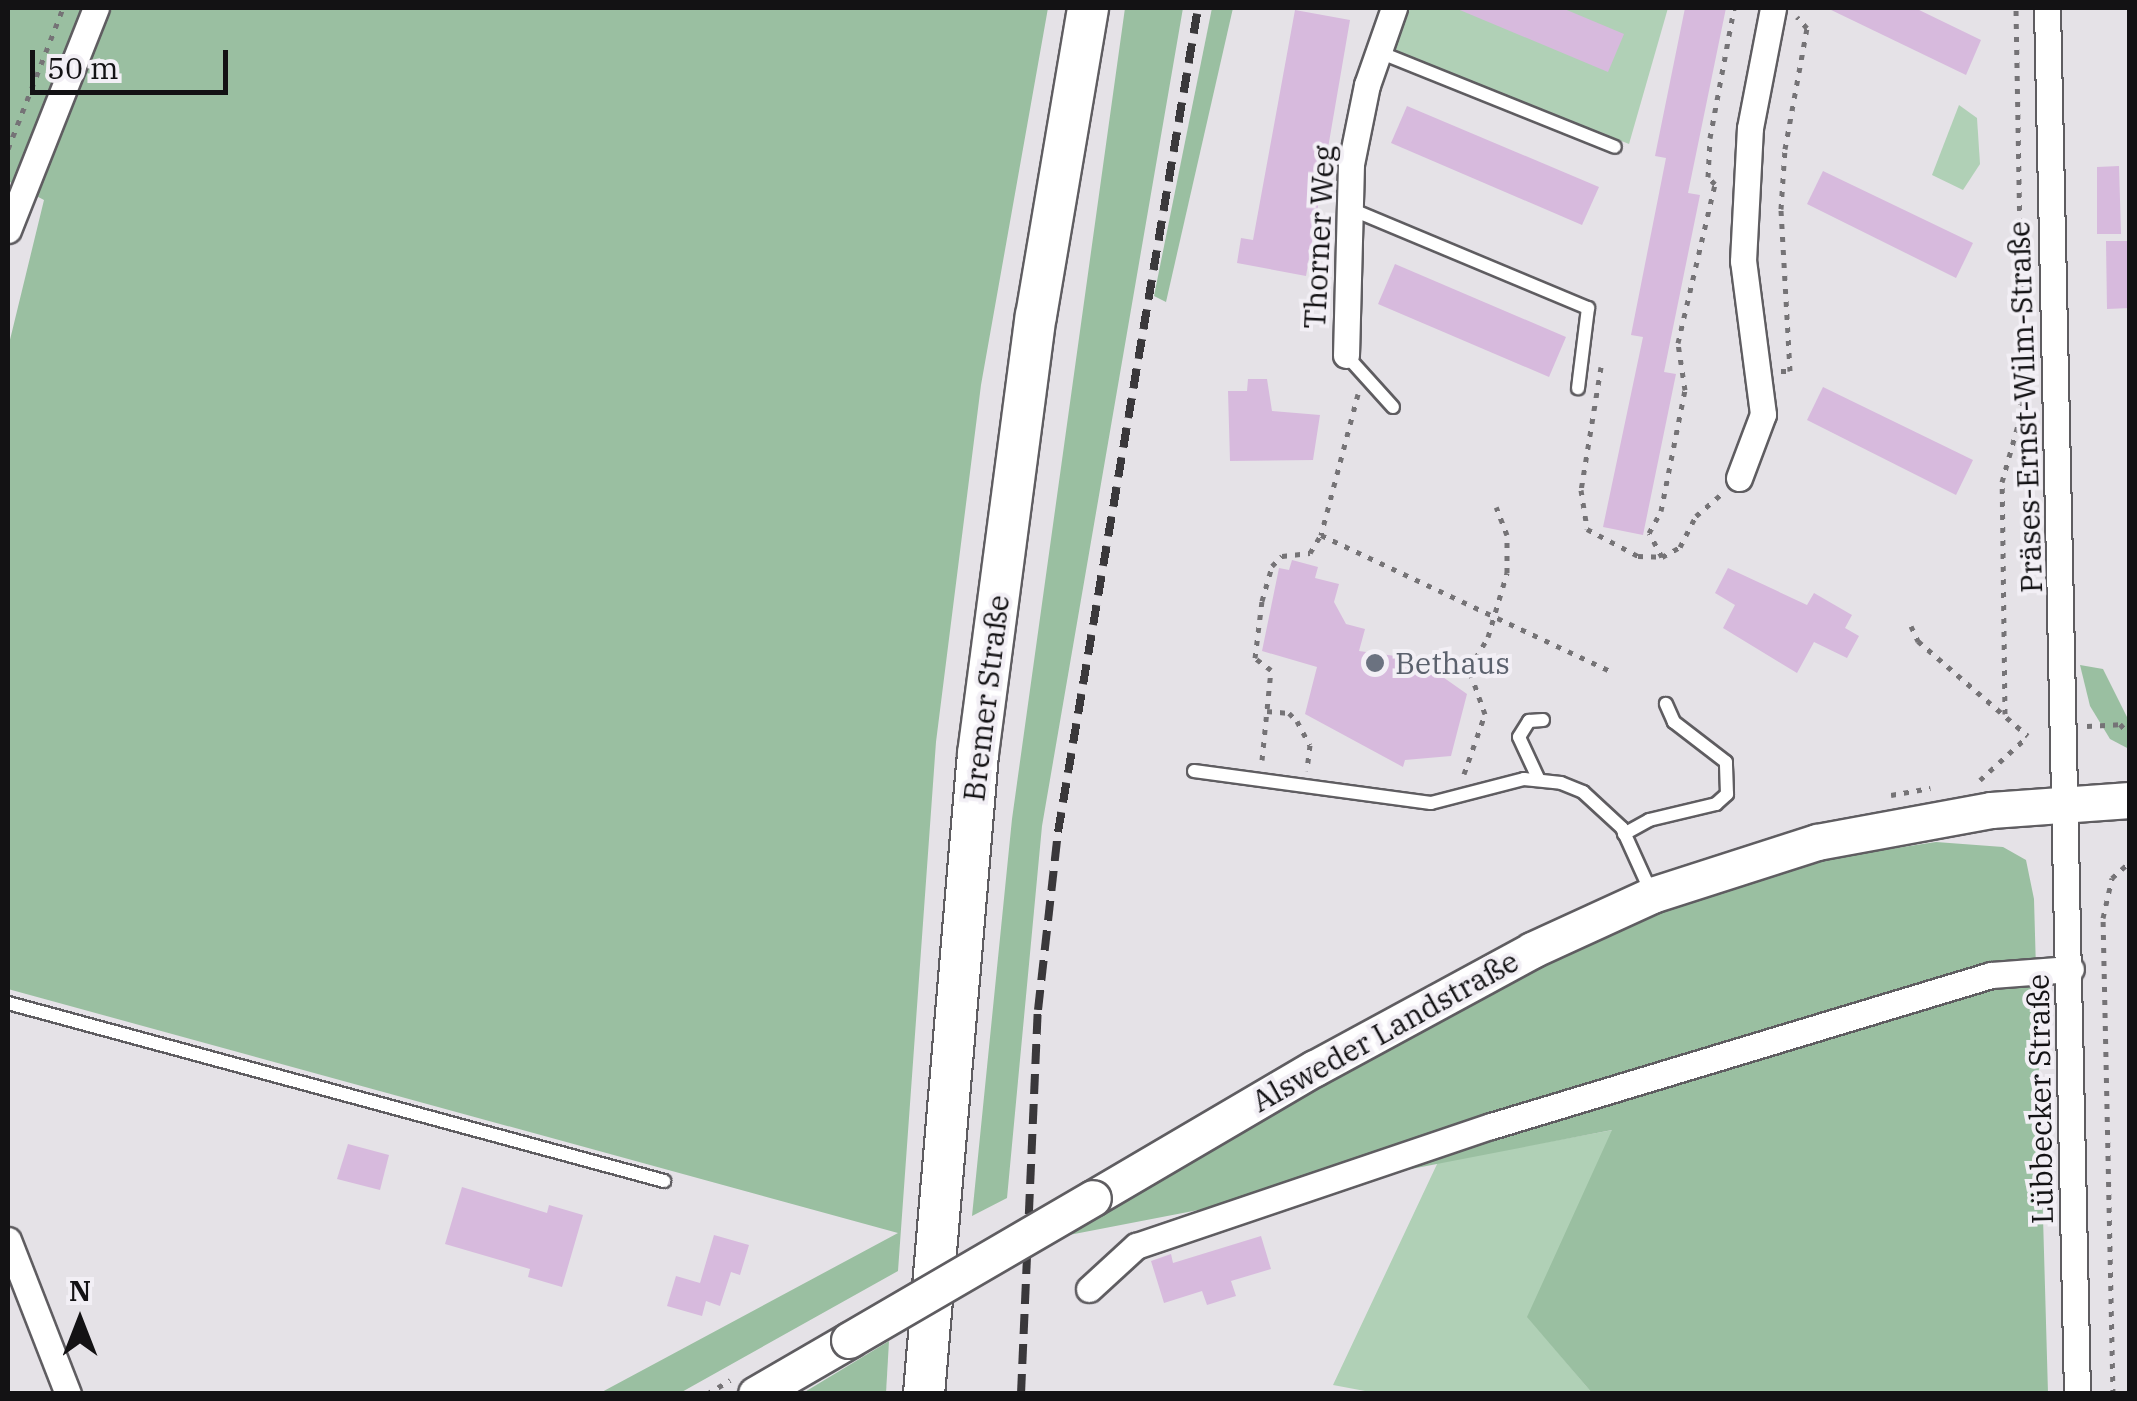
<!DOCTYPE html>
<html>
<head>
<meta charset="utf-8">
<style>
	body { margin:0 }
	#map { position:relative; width:2137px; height:1401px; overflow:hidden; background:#e5e2e7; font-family:"IBM Plex Serif",serif }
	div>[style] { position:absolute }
	.green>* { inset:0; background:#b0d0b6 }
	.forest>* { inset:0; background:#9abfa1 }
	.building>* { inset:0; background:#d7badd }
	.path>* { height:5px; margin-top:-2.5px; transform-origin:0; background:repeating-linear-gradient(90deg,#757376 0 5px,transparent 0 13px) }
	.roads { filter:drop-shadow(2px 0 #5f5d61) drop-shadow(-2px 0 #5f5d61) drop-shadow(0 2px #5f5d61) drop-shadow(0 -2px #5f5d61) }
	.lane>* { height:12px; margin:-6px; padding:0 6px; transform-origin:6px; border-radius:6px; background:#fff }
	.street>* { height:25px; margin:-12.5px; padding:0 12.5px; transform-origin:12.5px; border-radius:12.5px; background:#fff }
	.secondary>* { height:35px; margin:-17.5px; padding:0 17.5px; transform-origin:17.5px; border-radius:17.5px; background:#fff }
	.primary>* { height:40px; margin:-20px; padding:0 20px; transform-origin:20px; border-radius:20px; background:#fff }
	.rail>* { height:8px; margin-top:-4px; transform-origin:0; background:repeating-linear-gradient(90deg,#3a383b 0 20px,transparent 0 30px) }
	.bridges { filter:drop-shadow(2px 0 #5f5d61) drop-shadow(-2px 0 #5f5d61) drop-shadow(0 2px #5f5d61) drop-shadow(0 -2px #5f5d61) }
	.secondary-bridge>* { height:35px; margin:-17.5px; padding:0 17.5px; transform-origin:17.5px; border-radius:17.5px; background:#fff }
	.dots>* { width:28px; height:28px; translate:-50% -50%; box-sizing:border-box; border:5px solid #f2eff5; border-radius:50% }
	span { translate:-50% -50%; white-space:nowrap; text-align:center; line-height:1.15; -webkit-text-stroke:8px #f2eff5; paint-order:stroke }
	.street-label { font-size:30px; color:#131214 }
	.worship-label { font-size:30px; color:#5b616d }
	.left { translate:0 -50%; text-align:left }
	.frame { position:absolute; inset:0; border:10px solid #131214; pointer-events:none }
	.north { position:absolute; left:30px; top:1271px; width:100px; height:100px; -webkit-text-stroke:8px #f2eff5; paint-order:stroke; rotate:0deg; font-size:28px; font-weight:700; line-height:40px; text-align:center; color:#131214 }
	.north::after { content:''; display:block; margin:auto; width:35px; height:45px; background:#131214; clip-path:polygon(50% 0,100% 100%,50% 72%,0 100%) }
	.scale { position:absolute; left:30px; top:50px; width:198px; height:45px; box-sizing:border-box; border:5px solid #131214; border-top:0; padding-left:12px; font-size:30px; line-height:35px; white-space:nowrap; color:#131214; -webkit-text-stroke:8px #f2eff5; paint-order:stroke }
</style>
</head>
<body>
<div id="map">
	<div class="green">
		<div style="clip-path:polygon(1406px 8px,1668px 8px,1629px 144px,1390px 48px)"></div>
		<div style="clip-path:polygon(1959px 105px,1977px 118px,1980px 164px,1963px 190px,1932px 175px)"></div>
		<div style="clip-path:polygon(1613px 1130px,1528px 1317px,1592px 1393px,1381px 1394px,1333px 1385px,1438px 1162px)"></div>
	</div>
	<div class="forest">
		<div style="clip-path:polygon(8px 8px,1048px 8px,981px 385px,936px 742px,898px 1271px,680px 1393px,600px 1393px,898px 1233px,8px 989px,8px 348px,44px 200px,8px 181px)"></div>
		<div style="clip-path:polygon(1125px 8px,1183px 8px,1042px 826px,1007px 1198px,972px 1216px,1012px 819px)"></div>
		<div style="clip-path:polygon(1212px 8px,1233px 8px,1166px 302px,1154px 296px)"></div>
		<div style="clip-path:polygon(2080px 665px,2103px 669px,2129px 721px,2129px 749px,2110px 739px,2090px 706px)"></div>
		<div style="clip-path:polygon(1936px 842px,2003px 847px,2026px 860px,2034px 899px,2048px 1393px,1592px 1393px,1527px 1317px,1612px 1130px,1069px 1235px,1535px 957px,1665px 899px,1811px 861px)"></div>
		<div style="clip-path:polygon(889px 1341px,886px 1393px,803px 1393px)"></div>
	</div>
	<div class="building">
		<div style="clip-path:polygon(1455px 8px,1562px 8px,1624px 34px,1608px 72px)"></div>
		<div style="clip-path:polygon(1685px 8px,1726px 8px,1688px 193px,1700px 195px,1664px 372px,1676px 374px,1643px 535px,1603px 527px,1643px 337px,1631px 335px,1666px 158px,1655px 156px)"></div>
		<div style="clip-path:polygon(1827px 8px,1915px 8px,1981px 40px,1966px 75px)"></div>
		<div style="clip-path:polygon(1295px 10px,1350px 20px,1306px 276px,1237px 263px,1241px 238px,1253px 240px)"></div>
		<div style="clip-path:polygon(1407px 106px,1599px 187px,1582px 225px,1391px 143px)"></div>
		<div style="clip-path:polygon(2119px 166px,2121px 234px,2097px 234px,2097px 167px)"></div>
		<div style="clip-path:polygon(1823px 171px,1973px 243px,1956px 278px,1807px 204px)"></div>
		<div style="clip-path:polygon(2106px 241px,2128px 241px,2130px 308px,2107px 309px)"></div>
		<div style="clip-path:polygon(1395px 264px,1566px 337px,1549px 377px,1378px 304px)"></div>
		<div style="clip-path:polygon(1248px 379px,1267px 379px,1272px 411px,1320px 415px,1313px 460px,1230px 461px,1228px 391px,1247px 391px)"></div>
		<div style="clip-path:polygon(1823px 387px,1973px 460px,1956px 495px,1807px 420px)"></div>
		<div style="clip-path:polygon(1292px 560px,1318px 567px,1315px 578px,1339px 584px,1334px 602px,1346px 624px,1365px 629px,1359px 651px,1431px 661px,1430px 668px,1467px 694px,1451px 756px,1405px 760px,1403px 767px,1305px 714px,1317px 667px,1262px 651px,1279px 568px,1289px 570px)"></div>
		<div style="clip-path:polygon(1728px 568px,1807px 605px,1814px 593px,1852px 615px,1845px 628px,1859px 636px,1847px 658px,1814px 642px,1797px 673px,1723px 628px,1735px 605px,1715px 593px)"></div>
		<div style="clip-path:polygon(348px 1144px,389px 1155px,380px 1190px,337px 1179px)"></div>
		<div style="clip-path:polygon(462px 1187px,547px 1213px,549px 1205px,583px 1215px,562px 1287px,528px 1277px,530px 1269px,445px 1244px)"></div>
		<div style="clip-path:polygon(714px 1235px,749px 1245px,740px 1275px,731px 1272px,720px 1306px,706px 1301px,702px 1316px,667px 1306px,676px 1276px,700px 1283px)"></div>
		<div style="clip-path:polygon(1261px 1236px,1271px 1269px,1231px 1281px,1236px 1296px,1207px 1305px,1202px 1291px,1164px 1303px,1151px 1261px,1171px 1254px,1173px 1263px)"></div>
	</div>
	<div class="path">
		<div style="left:8px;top:149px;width:151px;rotate:-68.7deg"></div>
		<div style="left:1601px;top:367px;width:125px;rotate:99.2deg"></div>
		<div style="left:1581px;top:490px;width:39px;rotate:81deg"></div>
		<div style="left:1587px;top:529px;width:58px;rotate:27.9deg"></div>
		<div style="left:1638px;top:556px;width:24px;rotate:2deg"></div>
		<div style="left:1662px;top:557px;width:21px;rotate:-29deg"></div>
		<div style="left:1680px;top:547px;width:35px;rotate:-63deg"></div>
		<div style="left:1696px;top:516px;width:35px;rotate:-41deg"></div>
		<div style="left:1781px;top:371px;width:9px"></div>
		<div style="left:1790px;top:371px;width:162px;rotate:-93.2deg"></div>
		<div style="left:1781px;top:209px;width:60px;rotate:-86.2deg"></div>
		<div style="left:1785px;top:149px;width:123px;rotate:-79.7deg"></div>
		<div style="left:1807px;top:28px;width:15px;rotate:-132deg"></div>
		<div style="left:1358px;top:394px;width:146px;rotate:104.7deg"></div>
		<div style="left:1321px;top:535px;width:319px;rotate:25.2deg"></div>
		<div style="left:1662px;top:557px;width:27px;rotate:-118deg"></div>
		<div style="left:1649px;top:533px;width:25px;rotate:-61deg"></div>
		<div style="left:1661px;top:511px;width:123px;rotate:-78.8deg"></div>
		<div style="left:1685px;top:390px;width:48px;rotate:-98.5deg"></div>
		<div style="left:1678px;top:343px;width:163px;rotate:-76.9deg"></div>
		<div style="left:1715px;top:184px;width:10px;rotate:-135deg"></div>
		<div style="left:1708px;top:177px;width:39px;rotate:-87deg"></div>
		<div style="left:1710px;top:138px;width:132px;rotate:-79.5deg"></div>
		<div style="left:1911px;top:626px;width:17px;rotate:65deg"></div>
		<div style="left:1918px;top:641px;width:145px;rotate:40.8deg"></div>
		<div style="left:1267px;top:711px;width:22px;rotate:5deg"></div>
		<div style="left:1289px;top:713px;width:11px;rotate:45deg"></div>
		<div style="left:1297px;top:721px;width:27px;rotate:62deg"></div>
		<div style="left:1310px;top:745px;width:26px;rotate:97deg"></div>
		<div style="left:2005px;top:714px;width:232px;rotate:-90.7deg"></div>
		<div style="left:2002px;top:482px;width:66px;rotate:-74.3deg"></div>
		<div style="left:2020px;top:418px;width:65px;rotate:-88.2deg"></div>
		<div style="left:2022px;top:353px;width:345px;rotate:-91deg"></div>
		<div style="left:2087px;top:726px;width:33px;rotate:-3deg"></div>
		<div style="left:2120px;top:724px;width:15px;rotate:48deg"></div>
		<div style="left:1262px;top:760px;width:90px;rotate:-84.3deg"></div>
		<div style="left:1271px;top:670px;width:20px;rotate:-143deg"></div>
		<div style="left:1255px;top:658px;width:57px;rotate:-83deg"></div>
		<div style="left:1262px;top:601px;width:36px;rotate:-74deg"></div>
		<div style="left:1272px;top:566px;width:14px;rotate:-45deg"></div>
		<div style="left:1282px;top:556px;width:28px;rotate:-6deg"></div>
		<div style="left:1310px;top:553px;width:21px;rotate:-59deg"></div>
		<div style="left:1464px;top:774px;width:64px;rotate:-70.7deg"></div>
		<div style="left:1485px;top:714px;width:48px;rotate:-109.6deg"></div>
		<div style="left:1469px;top:669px;width:37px;rotate:-59deg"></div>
		<div style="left:1488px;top:637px;width:67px;rotate:-73.5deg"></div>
		<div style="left:1507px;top:573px;width:38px;rotate:-90deg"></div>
		<div style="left:1507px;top:535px;width:30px;rotate:-111deg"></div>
		<div style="left:1980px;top:780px;width:65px;rotate:-42.5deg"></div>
		<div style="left:1891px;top:795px;width:40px;rotate:-10deg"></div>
		<div style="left:707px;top:1394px;width:27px;rotate:-31deg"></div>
		<div style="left:2113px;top:1394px;width:476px;rotate:-91.2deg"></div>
		<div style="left:2103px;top:918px;width:41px;rotate:-77.3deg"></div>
		<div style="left:2112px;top:878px;width:24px;rotate:-42deg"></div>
	</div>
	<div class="roads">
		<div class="lane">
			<div style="left:1379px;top:52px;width:254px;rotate:21.9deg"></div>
			<div style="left:1351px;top:209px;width:257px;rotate:22.7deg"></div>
			<div style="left:1588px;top:308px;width:81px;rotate:97.1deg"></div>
			<div style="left:1346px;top:355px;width:70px;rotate:47.9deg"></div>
			<div style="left:1194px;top:771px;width:239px;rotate:7.7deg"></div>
			<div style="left:1431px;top:803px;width:96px;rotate:-14.5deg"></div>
			<div style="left:1524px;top:779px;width:37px;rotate:6deg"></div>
			<div style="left:1561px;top:783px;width:24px;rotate:22deg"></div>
			<div style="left:1583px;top:792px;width:53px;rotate:42.7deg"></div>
			<div style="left:1622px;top:828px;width:70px;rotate:65.6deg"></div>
			<div style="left:1538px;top:778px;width:45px;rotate:-114.9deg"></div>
			<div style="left:1519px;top:737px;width:19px;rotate:-58deg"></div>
			<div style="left:1529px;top:721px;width:14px;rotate:-4deg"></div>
			<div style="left:1624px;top:834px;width:29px;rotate:-29deg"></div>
			<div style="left:1649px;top:820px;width:69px;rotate:-13.4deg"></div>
			<div style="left:1716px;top:804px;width:15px;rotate:-42deg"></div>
			<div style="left:1727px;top:794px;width:32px;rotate:-92deg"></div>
			<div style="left:1726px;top:762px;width:66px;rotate:-142.4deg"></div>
			<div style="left:1674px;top:722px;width:20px;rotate:-114deg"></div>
			<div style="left:8px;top:1003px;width:680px;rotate:15.18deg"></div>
		</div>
		<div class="street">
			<div style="left:2047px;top:8px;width:1386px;rotate:88.76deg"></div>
			<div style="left:8px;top:230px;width:239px;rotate:-68.4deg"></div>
			<div style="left:1346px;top:355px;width:191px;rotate:-88.5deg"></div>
			<div style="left:1351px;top:164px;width:81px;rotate:-78.6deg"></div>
			<div style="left:1367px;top:85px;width:82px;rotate:-70.7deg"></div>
			<div style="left:1739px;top:478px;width:68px;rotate:-69.4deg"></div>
			<div style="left:1763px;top:414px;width:154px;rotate:-97.4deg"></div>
			<div style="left:1743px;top:261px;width:133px;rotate:-87deg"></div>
			<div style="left:1750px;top:128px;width:122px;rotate:-79.1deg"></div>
			<div style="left:8px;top:1240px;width:165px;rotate:68.7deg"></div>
			<div style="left:1089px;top:1289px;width:64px;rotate:-42.5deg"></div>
			<div style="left:1136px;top:1246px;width:375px;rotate:-18.7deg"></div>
			<div style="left:1491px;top:1126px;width:522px;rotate:-16.8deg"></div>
			<div style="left:1991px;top:975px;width:80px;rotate:-4.3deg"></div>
		</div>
		<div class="secondary">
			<div style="left:1093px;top:1198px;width:257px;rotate:-30.4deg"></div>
			<div style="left:1315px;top:1068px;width:247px;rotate:-28.5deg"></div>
			<div style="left:1532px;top:950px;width:132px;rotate:-24.6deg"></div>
			<div style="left:1652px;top:895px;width:173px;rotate:-17.8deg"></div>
			<div style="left:1817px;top:842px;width:177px;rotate:-10.4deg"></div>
			<div style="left:1991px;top:810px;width:139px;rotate:-4.1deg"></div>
			<div style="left:756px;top:1394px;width:108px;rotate:-30.1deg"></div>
		</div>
		<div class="primary">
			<div style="left:924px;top:1394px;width:642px;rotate:-85.18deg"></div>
			<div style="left:978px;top:754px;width:442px;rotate:-82.5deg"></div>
			<div style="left:1036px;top:316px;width:312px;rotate:-80.4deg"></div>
		</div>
	</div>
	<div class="rail">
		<div style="left:1021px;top:1394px;width:384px;rotate:-87.5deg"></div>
		<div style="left:1038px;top:1010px;width:179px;rotate:-83.6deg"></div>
		<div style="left:1058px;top:832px;width:836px;rotate:-80.36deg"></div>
	</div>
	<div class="bridges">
		<div class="secondary-bridge">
			<div style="left:849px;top:1340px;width:282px;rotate:-30.2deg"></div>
		</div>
	</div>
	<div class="dots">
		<div style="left:1375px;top:663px;background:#6b7280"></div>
	</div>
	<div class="street-label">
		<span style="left:1319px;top:237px;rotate:-87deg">Thorner Weg</span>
		<span style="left:2025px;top:407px;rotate:-92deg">Präses-Ernst-Wilm-Straße</span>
		<span style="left:986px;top:698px;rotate:-83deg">Bremer Straße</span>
		<span style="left:1385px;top:1031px;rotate:-29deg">Alsweder Landstraße</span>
		<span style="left:2040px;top:1099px;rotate:-91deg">Lübbecker Straße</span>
	</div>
	<div class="worship-label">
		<span class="left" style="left:1395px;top:663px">Bethaus</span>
	</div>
	<div class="frame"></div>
	<div class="north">N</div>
	<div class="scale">50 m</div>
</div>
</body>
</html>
